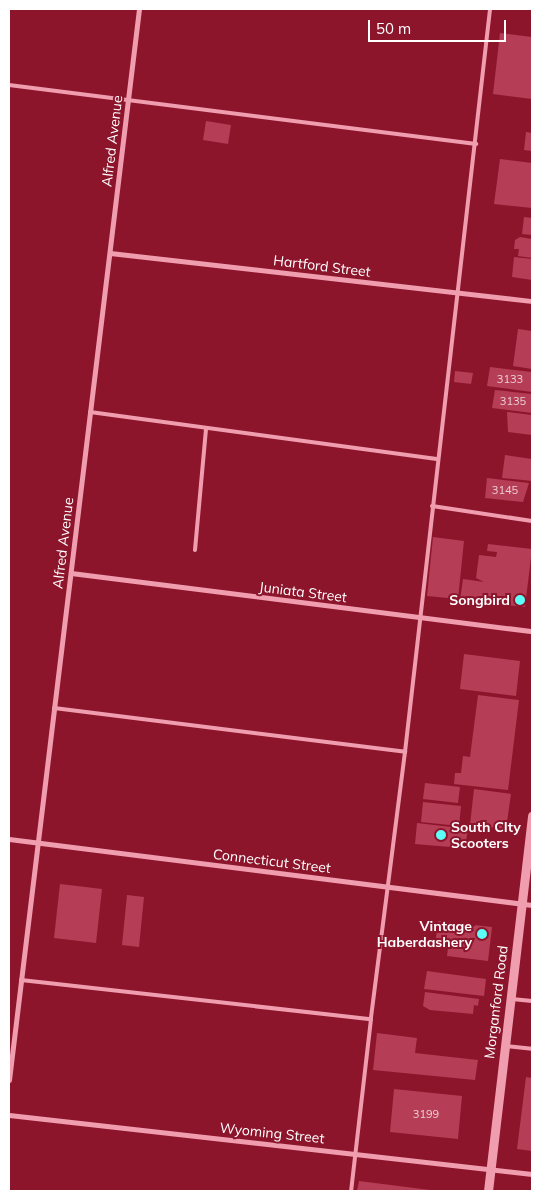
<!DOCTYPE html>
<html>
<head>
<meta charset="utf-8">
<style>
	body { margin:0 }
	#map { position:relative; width:541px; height:1200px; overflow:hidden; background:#8c152c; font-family:Mulish,sans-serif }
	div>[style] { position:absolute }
	.building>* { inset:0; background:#b53d56 }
	.service>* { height:4px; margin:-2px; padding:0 2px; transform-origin:2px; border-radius:2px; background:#f09eaf }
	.minor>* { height:5px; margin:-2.5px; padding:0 2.5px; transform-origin:2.5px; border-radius:2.5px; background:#f09eaf }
	.tertiary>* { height:9px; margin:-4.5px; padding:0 4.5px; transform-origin:4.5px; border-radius:4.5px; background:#f09eaf }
	.dots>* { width:14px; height:14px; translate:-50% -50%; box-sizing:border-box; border:2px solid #8c152c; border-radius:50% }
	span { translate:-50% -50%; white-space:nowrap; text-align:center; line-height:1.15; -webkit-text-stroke:4px #8c152c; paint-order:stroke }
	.number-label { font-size:11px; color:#ecced5 }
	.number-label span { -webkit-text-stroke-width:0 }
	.street-label { font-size:14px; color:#fff }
	.poi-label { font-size:14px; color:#fff; font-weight:700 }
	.right { translate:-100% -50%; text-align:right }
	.left { translate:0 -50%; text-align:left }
	.frame { position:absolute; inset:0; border:10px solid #fff; pointer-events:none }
	.scale { position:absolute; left:368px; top:20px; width:138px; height:22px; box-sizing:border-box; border:2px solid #fff; border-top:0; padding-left:6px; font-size:15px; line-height:18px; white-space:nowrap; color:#fff; -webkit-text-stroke:4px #8c152c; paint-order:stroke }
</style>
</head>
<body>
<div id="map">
	<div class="building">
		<div style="clip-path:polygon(500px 33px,532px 37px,532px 99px,493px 94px)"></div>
		<div style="clip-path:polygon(206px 121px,231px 125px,228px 144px,203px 140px)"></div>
		<div style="clip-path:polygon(526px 132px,532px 133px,532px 151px,524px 150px)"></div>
		<div style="clip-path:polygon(500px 159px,532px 163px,532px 208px,494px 204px)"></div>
		<div style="clip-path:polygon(524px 217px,532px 218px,532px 235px,522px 234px)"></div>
		<div style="clip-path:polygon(520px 237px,532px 239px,532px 258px,518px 256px,519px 249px,514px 249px,515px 240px)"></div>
		<div style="clip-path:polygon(514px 257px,532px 259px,532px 280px,512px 277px)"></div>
		<div style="clip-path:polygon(518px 329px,532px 331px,532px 369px,513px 366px)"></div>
		<div style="clip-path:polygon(490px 367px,532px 372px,532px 392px,487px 386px)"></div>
		<div style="clip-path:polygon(455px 371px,473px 373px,471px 384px,454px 382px)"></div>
		<div style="clip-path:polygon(495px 390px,532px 394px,532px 413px,492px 408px)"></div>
		<div style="clip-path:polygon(507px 412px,532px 415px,532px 435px,508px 432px)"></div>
		<div style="clip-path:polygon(505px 455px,532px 459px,532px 481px,502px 478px)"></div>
		<div style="clip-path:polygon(487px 478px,529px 483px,523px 502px,485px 498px)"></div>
		<div style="clip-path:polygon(433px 537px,464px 541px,458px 599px,427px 596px)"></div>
		<div style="clip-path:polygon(488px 544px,532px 549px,525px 607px,460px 600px,463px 579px,484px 582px,476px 578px,479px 555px,496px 557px,497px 552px,487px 551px)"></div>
		<div style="clip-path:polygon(464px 654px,520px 661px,516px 696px,460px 689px)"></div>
		<div style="clip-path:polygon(478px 695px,519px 700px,508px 790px,454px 784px,455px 773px,461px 773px,463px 756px,470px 757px)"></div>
		<div style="clip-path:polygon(425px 783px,460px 787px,458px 803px,423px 799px)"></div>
		<div style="clip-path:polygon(474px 789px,511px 794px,506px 829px,470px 825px)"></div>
		<div style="clip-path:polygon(423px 802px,461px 806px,459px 826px,421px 822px)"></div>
		<div style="clip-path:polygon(417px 823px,468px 829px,466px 841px,450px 847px,415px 844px)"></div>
		<div style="clip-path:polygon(60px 884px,102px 889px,96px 943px,54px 938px)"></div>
		<div style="clip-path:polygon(127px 895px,144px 897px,139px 947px,122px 945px)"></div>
		<div style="clip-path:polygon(438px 921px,492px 927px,488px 961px,447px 956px,449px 940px,436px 938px)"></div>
		<div style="clip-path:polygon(427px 971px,486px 979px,484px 996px,424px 989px)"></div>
		<div style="clip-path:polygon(425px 992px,479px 999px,478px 1006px,474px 1005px,473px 1014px,430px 1010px,423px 1006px)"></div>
		<div style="clip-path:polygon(377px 1033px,417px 1038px,415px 1053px,478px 1060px,475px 1080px,373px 1070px)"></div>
		<div style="clip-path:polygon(526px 1077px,532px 1078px,532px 1151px,517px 1149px)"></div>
		<div style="clip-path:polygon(394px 1089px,462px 1096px,458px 1139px,390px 1132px)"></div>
		<div style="clip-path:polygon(359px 1181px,430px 1190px,430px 1191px,357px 1191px)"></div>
	</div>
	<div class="service">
		<div style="left:9px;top:85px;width:471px;rotate:7.2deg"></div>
		<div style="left:90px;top:412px;width:350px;rotate:7.7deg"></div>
		<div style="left:432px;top:506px;width:101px;rotate:8.5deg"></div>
		<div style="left:195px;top:550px;width:122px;rotate:-84.8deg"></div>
		<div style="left:54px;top:708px;width:354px;rotate:7.1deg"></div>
		<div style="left:405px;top:752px;width:269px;rotate:97.3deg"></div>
		<div style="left:405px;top:752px;width:748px;rotate:-83.47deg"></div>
		<div style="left:21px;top:980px;width:352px;rotate:6.4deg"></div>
		<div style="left:371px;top:1019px;width:173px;rotate:96.6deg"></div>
		<div style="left:512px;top:999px;width:20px;rotate:6deg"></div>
		<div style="left:505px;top:1046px;width:27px;rotate:6deg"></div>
	</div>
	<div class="minor">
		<div style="left:110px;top:253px;width:425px;rotate:6.5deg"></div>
		<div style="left:71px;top:573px;width:465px;rotate:7.2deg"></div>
		<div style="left:9px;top:839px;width:527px;rotate:7.19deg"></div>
		<div style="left:9px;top:1080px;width:1079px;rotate:-83.08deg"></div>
		<div style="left:9px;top:1115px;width:526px;rotate:6.44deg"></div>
	</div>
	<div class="tertiary">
		<div style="left:488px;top:1191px;width:378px;rotate:-83.3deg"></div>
	</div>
	<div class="dots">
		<div style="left:520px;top:600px;background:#5dfff8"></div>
		<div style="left:441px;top:835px;background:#5dfff8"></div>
		<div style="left:482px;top:934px;background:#5dfff8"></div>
	</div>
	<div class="number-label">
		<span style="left:510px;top:379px">3133</span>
		<span style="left:513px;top:401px">3135</span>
		<span style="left:505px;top:490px">3145</span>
		<span style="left:426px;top:1114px">3199</span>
	</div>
	<div class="street-label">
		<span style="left:112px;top:141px;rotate:-83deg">Alfred Avenue</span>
		<span style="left:322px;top:266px;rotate:7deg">Hartford Street</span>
		<span style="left:63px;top:543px;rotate:-83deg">Alfred Avenue</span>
		<span style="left:303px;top:592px;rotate:7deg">Juniata Street</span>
		<span style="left:272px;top:861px;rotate:7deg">Connecticut Street</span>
		<span style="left:496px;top:1002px;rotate:-83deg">Morganford Road</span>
		<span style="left:272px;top:1133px;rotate:6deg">Wyoming Street</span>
	</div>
	<div class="poi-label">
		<span class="right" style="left:510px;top:600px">Songbird</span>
		<span class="left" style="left:451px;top:835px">South CIty<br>Scooters</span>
		<span class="right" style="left:472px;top:934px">Vintage<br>Haberdashery</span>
	</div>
	<div class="frame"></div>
	<div class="scale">50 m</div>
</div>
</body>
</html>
